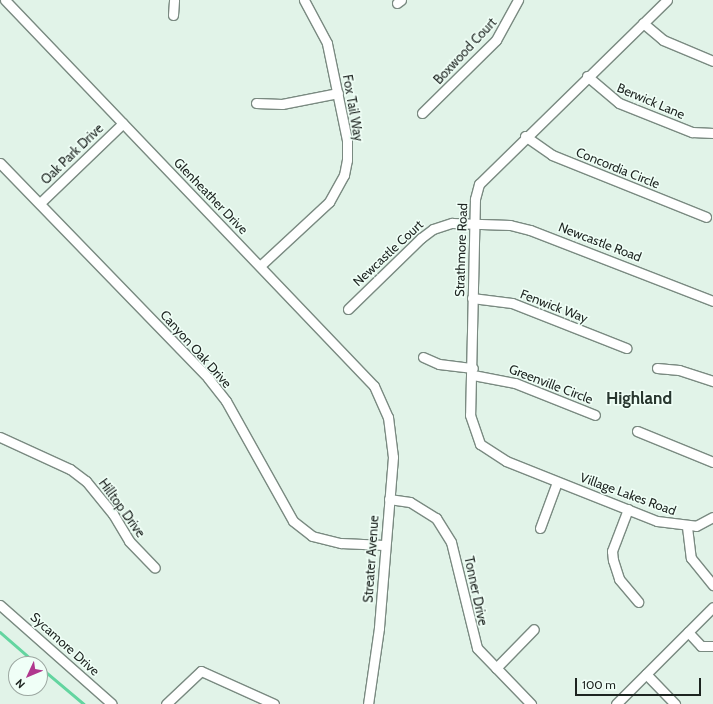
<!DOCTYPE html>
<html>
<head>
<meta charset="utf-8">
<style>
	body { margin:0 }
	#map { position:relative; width:713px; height:704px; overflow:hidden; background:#e1f3e8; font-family:Cabin,sans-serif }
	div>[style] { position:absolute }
	.stream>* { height:2.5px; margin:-1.25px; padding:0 1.25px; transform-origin:1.25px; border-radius:1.25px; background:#63d5a0 }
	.roads { filter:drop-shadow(1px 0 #7a8a81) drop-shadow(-1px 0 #7a8a81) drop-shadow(0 1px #7a8a81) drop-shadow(0 -1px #7a8a81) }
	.minor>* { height:9px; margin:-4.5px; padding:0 4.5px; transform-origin:4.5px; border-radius:4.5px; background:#fff }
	span { translate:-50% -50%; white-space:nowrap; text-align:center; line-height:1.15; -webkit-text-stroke:3px #f0fff7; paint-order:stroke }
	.street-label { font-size:13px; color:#1d2420 }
	.district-label { font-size:17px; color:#28372f; font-weight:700 }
	.north { position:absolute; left:8px; top:656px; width:40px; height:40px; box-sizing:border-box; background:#f0fff7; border:1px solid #9ca7a1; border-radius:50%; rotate:226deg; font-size:11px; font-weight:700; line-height:16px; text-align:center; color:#1d2420 }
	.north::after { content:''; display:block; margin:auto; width:14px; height:18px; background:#b0388e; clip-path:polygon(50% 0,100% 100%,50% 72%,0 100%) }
	.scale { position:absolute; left:575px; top:678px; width:126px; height:18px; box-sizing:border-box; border:2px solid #1d2420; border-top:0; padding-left:5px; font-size:12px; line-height:14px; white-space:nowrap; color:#1d2420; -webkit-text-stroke:3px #f0fff7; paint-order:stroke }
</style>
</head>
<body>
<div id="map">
	<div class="stream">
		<div style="left:0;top:632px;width:49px;rotate:40.9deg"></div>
		<div style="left:40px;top:667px;width:57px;rotate:40.1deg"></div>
	</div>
	<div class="roads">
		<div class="minor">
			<div style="left:5px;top:0;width:534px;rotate:46.29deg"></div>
			<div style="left:374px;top:386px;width:34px;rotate:66deg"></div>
			<div style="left:388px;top:417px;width:40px;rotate:82.9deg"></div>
			<div style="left:393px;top:457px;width:172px;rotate:94.7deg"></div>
			<div style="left:379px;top:628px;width:77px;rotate:98.2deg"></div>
			<div style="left:667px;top:0;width:263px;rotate:135.6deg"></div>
			<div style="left:479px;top:184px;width:16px;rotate:105deg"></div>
			<div style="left:475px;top:199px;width:216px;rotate:91.3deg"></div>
			<div style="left:470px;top:415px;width:31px;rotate:71deg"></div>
			<div style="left:480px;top:444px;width:31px;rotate:33deg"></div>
			<div style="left:506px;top:461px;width:162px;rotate:21.7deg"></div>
			<div style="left:657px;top:521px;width:39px;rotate:7deg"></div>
			<div style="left:696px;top:526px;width:19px;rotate:-28deg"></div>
			<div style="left:397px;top:3px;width:5px;rotate:-37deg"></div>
			<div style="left:173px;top:15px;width:15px;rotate:-86deg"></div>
			<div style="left:643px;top:23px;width:26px;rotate:40deg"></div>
			<div style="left:663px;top:40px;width:54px;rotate:22.8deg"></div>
			<div style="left:587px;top:76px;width:42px;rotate:40.2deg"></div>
			<div style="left:619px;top:103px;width:79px;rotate:21.7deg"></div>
			<div style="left:692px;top:132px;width:21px;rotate:3deg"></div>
			<div style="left:256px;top:103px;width:26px;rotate:2deg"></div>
			<div style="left:282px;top:104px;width:57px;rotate:-11.1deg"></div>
			<div style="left:422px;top:113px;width:104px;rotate:-44.6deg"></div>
			<div style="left:496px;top:40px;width:46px;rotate:-61.2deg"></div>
			<div style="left:525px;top:136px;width:33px;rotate:35deg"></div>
			<div style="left:552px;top:155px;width:166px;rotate:21.9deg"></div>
			<div style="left:0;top:163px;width:299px;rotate:45.9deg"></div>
			<div style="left:208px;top:378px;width:29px;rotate:52deg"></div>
			<div style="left:226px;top:401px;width:137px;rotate:60.8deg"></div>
			<div style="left:293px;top:521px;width:24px;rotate:38deg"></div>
			<div style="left:312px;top:536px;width:30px;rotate:14deg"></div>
			<div style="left:341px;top:543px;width:43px;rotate:2.7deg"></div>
			<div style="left:40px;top:203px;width:115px;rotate:-43.9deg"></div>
			<div style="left:261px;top:265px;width:93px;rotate:-42.8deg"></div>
			<div style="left:329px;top:202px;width:31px;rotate:-61deg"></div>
			<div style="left:344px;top:175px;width:15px;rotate:-79deg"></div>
			<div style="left:347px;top:160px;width:20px;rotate:-90deg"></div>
			<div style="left:347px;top:140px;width:99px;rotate:-101.7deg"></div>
			<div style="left:327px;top:43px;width:49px;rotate:-118.1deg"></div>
			<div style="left:472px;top:298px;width:40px;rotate:7.1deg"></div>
			<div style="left:512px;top:303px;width:123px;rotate:21.5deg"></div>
			<div style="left:348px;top:309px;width:102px;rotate:-44.2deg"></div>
			<div style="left:421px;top:238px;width:15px;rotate:-37deg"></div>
			<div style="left:433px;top:229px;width:20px;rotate:-18deg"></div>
			<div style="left:452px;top:223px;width:58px;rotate:2deg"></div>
			<div style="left:510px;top:225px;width:21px;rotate:14deg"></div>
			<div style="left:530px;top:230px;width:196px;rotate:21.2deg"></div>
			<div style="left:423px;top:357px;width:17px;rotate:24deg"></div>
			<div style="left:439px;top:364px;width:34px;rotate:7deg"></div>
			<div style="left:657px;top:368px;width:22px;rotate:5deg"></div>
			<div style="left:679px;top:370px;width:36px;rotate:18deg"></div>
			<div style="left:473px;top:375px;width:43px;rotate:10.8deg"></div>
			<div style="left:515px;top:383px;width:86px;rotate:21.8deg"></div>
			<div style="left:637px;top:431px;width:82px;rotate:22.2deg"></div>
			<div style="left:0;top:437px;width:77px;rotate:24.6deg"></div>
			<div style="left:70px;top:469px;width:20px;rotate:37deg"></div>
			<div style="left:86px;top:481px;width:43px;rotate:50.7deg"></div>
			<div style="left:113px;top:514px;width:31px;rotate:59deg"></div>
			<div style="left:129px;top:541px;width:37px;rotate:46deg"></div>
			<div style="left:389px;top:499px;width:21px;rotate:8deg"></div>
			<div style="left:410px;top:502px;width:31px;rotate:32deg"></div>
			<div style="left:436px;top:518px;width:28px;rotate:58deg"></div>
			<div style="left:451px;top:542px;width:109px;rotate:76.2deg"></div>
			<div style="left:477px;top:648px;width:78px;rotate:46deg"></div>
			<div style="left:628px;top:509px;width:45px;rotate:110.9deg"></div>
			<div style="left:612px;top:551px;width:9px;rotate:84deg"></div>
			<div style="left:613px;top:560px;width:20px;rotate:72deg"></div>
			<div style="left:619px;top:579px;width:30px;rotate:50deg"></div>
			<div style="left:687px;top:527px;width:31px;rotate:83deg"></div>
			<div style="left:691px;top:558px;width:35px;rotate:51deg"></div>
			<div style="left:540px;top:528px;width:49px;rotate:-69.7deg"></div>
			<div style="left:0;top:605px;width:149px;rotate:41.5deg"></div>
			<div style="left:688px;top:632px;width:19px;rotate:47deg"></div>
			<div style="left:701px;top:646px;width:12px"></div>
			<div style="left:496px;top:668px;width:54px;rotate:-45.7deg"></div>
			<div style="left:646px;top:674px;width:42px;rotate:46deg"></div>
			<div style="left:166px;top:704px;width:48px;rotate:-43.3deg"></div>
			<div style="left:201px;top:671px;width:80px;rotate:24.3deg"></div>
			<div style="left:616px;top:704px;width:137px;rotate:-45deg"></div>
		</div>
	</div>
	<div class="street-label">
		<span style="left:465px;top:51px;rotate:-47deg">Boxwood Court</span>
		<span style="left:651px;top:101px;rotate:23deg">Berwick Lane</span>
		<span style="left:353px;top:108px;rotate:80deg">Fox Tail Way</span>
		<span style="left:72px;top:154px;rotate:-44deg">Oak Park Drive</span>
		<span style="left:618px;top:168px;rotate:22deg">Concordia Circle</span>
		<span style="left:211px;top:196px;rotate:46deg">Glenheather Drive</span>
		<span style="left:600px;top:242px;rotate:21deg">Newcastle Road</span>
		<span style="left:461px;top:250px;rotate:-88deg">Strathmore Road</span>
		<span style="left:388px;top:253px;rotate:-43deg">Newcastle Court</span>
		<span style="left:554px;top:306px;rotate:21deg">Fenwick Way</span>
		<span style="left:196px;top:349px;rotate:48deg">Canyon Oak Drive</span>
		<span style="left:551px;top:384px;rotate:21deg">Greenville Circle</span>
		<span style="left:628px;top:494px;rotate:20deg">Village Lakes Road</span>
		<span style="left:122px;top:508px;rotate:54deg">Hilltop Drive</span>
		<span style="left:371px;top:559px;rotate:-86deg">Streater Avenue</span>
		<span style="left:476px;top:591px;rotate:78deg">Tonner Drive</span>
		<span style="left:65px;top:644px;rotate:42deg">Sycamore Drive</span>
	</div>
	<div class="district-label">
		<span style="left:639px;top:399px">Highland</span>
	</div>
	<div class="north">N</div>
	<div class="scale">100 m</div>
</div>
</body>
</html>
